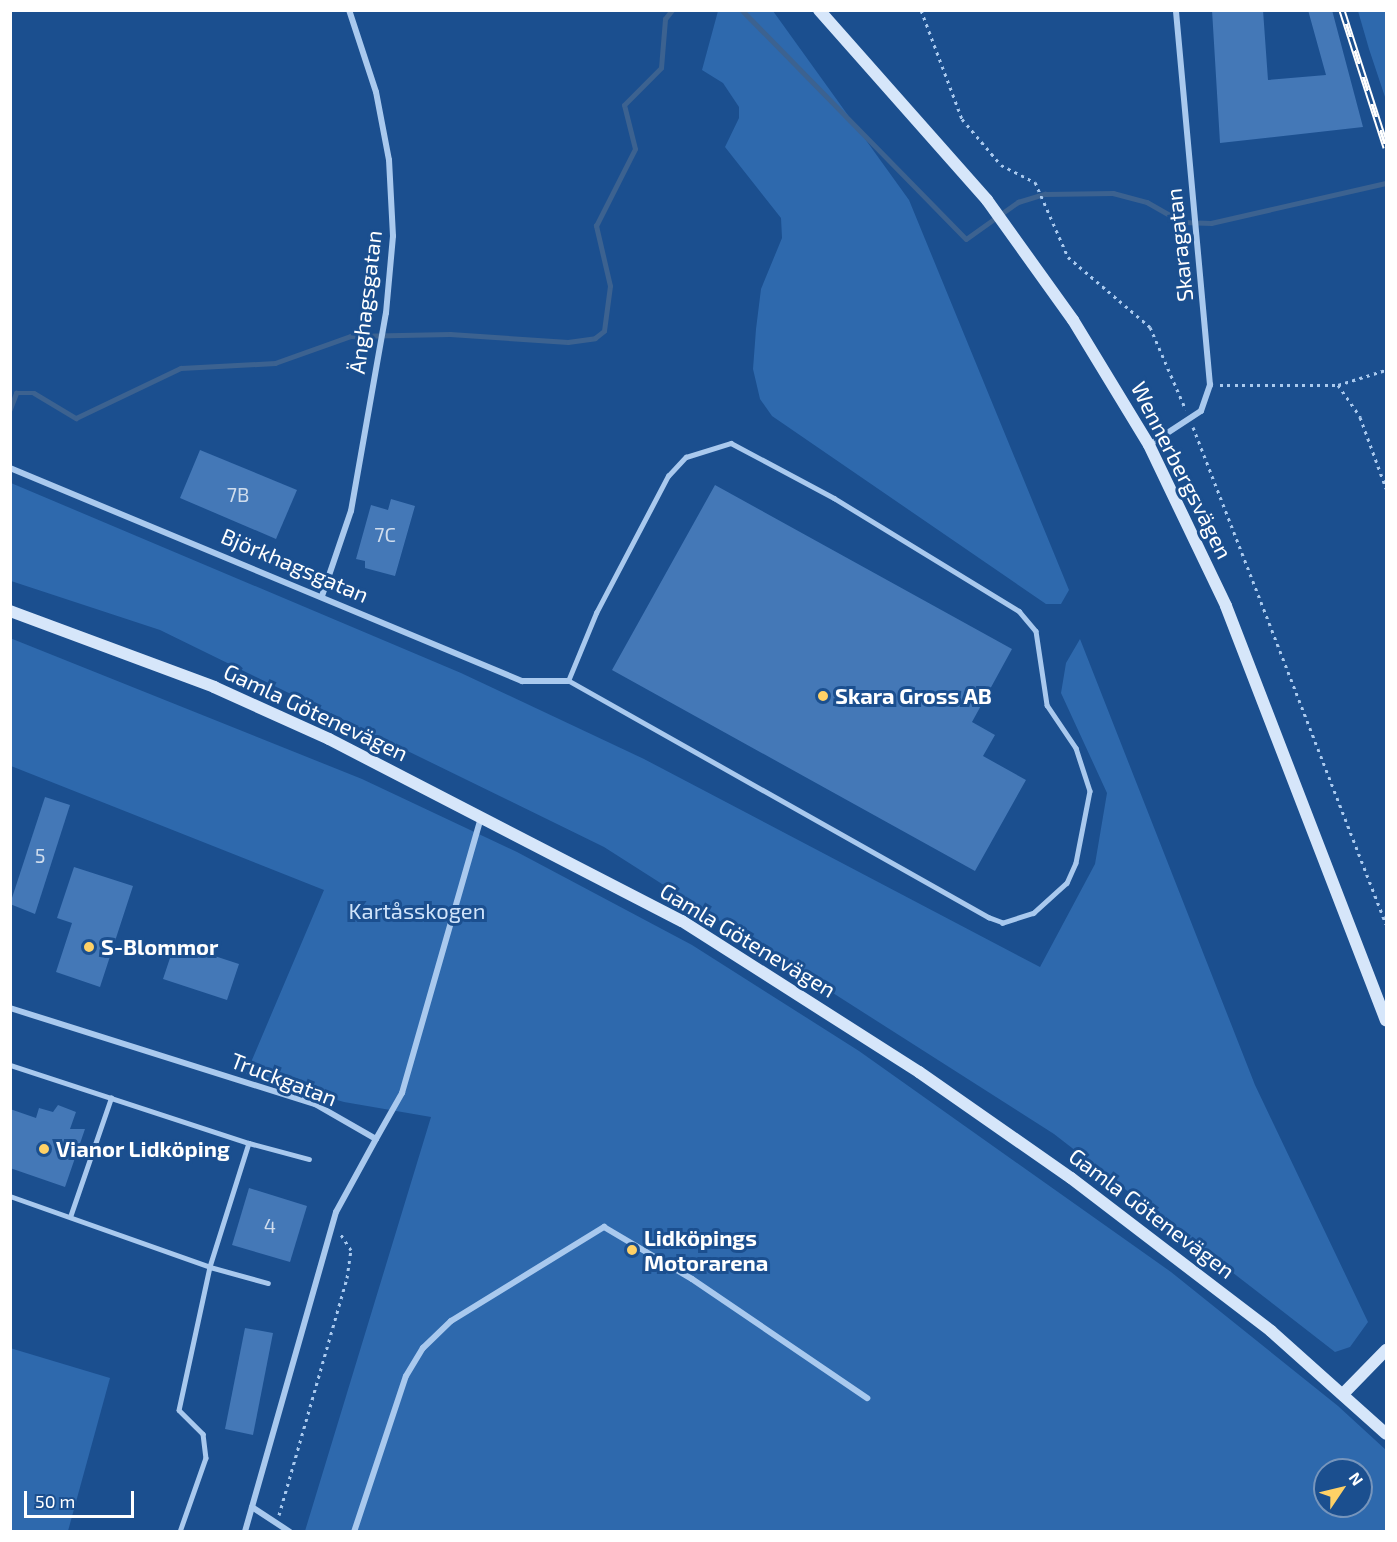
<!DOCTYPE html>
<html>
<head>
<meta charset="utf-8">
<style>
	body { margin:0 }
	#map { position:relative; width:1397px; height:1542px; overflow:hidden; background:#1b4f8f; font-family:"Exo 2",sans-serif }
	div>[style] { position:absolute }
	.green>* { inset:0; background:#2e69ad }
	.stream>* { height:4.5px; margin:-2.25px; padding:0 2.25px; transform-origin:2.25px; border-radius:2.25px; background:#3c6290 }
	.building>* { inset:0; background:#4478b7 }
	.path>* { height:3px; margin-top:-1.5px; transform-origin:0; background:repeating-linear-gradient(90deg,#a9c9ee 0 3px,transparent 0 7.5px) }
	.lane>* { height:4.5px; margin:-2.25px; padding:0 2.25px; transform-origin:2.25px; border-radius:2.25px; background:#a9c9ee }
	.street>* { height:6px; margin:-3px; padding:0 3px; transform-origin:3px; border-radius:3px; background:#a9c9ee }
	.secondary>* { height:12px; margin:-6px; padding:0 6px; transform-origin:6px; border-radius:6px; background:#d6e6fa }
	.rail>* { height:7px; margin-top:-3.5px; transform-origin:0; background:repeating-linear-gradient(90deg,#1b4f8f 0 14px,#fff 0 28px); box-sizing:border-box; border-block:2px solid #fff }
	.dots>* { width:16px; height:16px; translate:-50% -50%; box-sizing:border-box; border:3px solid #1b4f8f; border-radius:50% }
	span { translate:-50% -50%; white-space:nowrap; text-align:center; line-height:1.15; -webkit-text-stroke:6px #1b4f8f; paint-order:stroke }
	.number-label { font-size:20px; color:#d0dded }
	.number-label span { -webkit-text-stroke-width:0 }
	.street-label { font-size:22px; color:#fff }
	.poi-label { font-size:22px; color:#fff; font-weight:700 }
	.left { translate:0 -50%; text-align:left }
	.park-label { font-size:22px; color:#cfe3fa }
	.frame { position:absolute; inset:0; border:12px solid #fff; pointer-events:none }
	.north { position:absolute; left:1313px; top:1458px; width:60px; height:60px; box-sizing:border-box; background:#1b4f8f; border:2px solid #7695bc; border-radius:50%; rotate:55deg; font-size:16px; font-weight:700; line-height:24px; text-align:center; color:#fff }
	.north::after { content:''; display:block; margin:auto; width:21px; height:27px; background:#ffd166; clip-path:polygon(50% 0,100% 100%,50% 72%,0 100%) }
	.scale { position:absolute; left:24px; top:1491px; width:110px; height:27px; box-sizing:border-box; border:3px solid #fff; border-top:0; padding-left:8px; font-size:18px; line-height:21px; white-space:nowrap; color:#fff; -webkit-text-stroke:4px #1b4f8f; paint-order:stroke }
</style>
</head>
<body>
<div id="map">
	<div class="green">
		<div style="clip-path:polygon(718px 11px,773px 11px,909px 200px,1069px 590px,1061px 604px,1046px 604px,772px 416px,760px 399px,753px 369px,756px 329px,761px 289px,782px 238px,781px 218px,725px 147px,739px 118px,739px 107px,723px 83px,702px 70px)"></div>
		<div style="clip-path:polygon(1358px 11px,1386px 11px,1386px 100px,1369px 49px)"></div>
		<div style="clip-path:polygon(11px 483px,461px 673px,644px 759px,1040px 967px,1095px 864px,1107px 793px,1061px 693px,1066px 663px,1080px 639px,1255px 1085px,1368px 1322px,1350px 1347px,1335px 1352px,1054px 1134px,604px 847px,160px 630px,11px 581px)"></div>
		<div style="clip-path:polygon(evenodd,10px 638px,362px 779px,517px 852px,692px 945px,859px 1051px,1171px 1272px,1338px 1406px,1386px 1450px,1386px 1531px,305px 1531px,431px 1117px,344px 1102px,246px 1074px,324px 890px,11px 766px,10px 638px,1325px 1470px,1361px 1470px,1361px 1506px,1325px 1506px,1325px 1470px)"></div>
		<div style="clip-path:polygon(10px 1348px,110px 1378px,68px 1531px,11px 1531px)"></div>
	</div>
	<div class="stream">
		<div style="left:742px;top:10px;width:320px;rotate:45.6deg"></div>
		<div style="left:966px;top:239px;width:64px;rotate:-35.4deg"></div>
		<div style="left:1018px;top:202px;width:28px;rotate:-17deg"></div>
		<div style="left:1045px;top:194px;width:68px;rotate:-0.8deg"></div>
		<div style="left:1113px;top:193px;width:35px;rotate:15deg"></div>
		<div style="left:1147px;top:202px;width:40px;rotate:29.7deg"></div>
		<div style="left:1182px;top:222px;width:29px;rotate:2deg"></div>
		<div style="left:1211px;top:223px;width:180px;rotate:-12.9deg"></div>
		<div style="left:10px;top:409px;width:17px;rotate:-69deg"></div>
		<div style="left:16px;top:393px;width:18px"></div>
		<div style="left:34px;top:393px;width:49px;rotate:30.8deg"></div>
		<div style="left:76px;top:418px;width:116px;rotate:-25.5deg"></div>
		<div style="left:181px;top:368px;width:94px;rotate:-3deg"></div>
		<div style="left:275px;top:363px;width:81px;rotate:-19.6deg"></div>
		<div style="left:351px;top:336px;width:99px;rotate:-1.2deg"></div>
		<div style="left:450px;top:334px;width:118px;rotate:3.9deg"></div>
		<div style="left:568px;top:342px;width:27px;rotate:-8deg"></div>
		<div style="left:595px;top:338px;width:11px;rotate:-38deg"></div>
		<div style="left:604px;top:331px;width:45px;rotate:-82.4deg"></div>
		<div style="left:610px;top:286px;width:62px;rotate:-103.1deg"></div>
		<div style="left:596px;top:226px;width:86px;rotate:-63.1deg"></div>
		<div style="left:635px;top:149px;width:45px;rotate:-104deg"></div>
		<div style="left:624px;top:105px;width:52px;rotate:-45deg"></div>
		<div style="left:661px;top:68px;width:49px;rotate:-85.3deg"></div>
		<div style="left:665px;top:19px;width:11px;rotate:-52deg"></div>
	</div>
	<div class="building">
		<div style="clip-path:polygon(1212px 10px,1263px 10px,1268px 80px,1326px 75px,1308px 10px,1332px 10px,1363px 127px,1220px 143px)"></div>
		<div style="clip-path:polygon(200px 450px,297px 490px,276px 539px,180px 498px)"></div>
		<div style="clip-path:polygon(715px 485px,1012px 649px,972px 722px,995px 735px,983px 756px,1026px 780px,975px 871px,612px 670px)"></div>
		<div style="clip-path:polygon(391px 499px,415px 506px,395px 576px,365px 568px,365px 561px,356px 559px,371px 505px,388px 510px)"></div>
		<div style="clip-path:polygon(45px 797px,70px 805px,35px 914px,10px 904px)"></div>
		<div style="clip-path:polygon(74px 867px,133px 886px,100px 987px,56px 972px,72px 923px,57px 918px)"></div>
		<div style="clip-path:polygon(175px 943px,239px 964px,227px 1000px,163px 979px)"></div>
		<div style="clip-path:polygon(58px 1105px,76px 1112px,70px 1129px,85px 1129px,65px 1187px,10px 1168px,10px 1109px,36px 1118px,39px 1108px,53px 1112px)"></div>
		<div style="clip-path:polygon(249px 1188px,307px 1206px,290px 1262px,232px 1245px)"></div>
		<div style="clip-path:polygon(245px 1328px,273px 1333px,253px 1435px,225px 1429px)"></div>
	</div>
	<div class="path">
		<div style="left:921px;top:10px;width:116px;rotate:69.4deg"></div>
		<div style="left:962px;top:119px;width:60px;rotate:49.7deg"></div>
		<div style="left:1001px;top:165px;width:38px;rotate:27deg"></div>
		<div style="left:1035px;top:182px;width:82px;rotate:66.3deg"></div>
		<div style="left:1068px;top:257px;width:108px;rotate:40.5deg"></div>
		<div style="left:1150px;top:327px;width:90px;rotate:66.6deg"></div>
		<div style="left:1220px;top:385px;width:118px"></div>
		<div style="left:1338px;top:385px;width:39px;rotate:55deg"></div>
		<div style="left:1360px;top:417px;width:76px;rotate:69.9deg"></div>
		<div style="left:1338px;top:385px;width:50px;rotate:-17.4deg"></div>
		<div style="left:1193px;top:427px;width:533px;rotate:68.78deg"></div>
		<div style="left:279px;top:1515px;width:247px;rotate:-74deg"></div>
		<div style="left:347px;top:1278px;width:28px;rotate:-82deg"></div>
		<div style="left:351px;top:1250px;width:20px;rotate:-123deg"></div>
	</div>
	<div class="lane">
		<div style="left:731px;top:443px;width:117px;rotate:28.1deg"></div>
		<div style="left:834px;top:498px;width:217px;rotate:31.4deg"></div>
		<div style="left:1019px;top:611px;width:26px;rotate:50deg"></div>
		<div style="left:1036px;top:631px;width:75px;rotate:81.5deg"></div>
		<div style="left:1047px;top:705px;width:52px;rotate:56deg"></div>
		<div style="left:1076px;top:748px;width:45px;rotate:72deg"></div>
		<div style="left:1090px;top:791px;width:73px;rotate:101deg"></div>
		<div style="left:1076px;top:863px;width:22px;rotate:114deg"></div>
		<div style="left:1067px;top:883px;width:45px;rotate:137.7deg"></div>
		<div style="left:1034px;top:913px;width:33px;rotate:162deg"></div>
		<div style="left:1003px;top:923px;width:15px;rotate:-160deg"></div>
		<div style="left:989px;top:918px;width:483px;rotate:-150.6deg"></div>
		<div style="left:568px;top:681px;width:74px;rotate:-67.6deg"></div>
		<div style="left:596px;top:613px;width:155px;rotate:-62.3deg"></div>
		<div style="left:668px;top:476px;width:26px;rotate:-47deg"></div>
		<div style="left:686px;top:457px;width:47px;rotate:-17.3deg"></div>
		<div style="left:10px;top:1065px;width:251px;rotate:18.1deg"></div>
		<div style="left:249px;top:1143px;width:130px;rotate:107.5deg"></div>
		<div style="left:210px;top:1267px;width:60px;rotate:15.4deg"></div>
		<div style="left:249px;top:1143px;width:62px;rotate:14.9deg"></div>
		<div style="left:10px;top:1196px;width:212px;rotate:19.5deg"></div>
		<div style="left:210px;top:1267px;width:146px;rotate:102.2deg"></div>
		<div style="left:179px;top:1410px;width:34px;rotate:45deg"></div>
		<div style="left:203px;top:1434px;width:24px;rotate:83deg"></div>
		<div style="left:206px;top:1458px;width:78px;rotate:109.4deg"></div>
		<div style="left:70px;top:1217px;width:126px;rotate:-71deg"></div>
	</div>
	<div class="street">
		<div style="left:1149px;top:445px;width:62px;rotate:-33.2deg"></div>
		<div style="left:1201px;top:411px;width:28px;rotate:-71deg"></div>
		<div style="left:1210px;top:385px;width:377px;rotate:-95.2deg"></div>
		<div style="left:10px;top:468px;width:555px;rotate:22.59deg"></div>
		<div style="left:522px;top:681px;width:46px"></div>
		<div style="left:322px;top:596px;width:90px;rotate:-71.2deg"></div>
		<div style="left:351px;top:511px;width:201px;rotate:-80deg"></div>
		<div style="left:386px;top:313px;width:77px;rotate:-84.8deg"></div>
		<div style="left:393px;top:236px;width:76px;rotate:-93deg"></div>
		<div style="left:389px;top:160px;width:69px;rotate:-100.8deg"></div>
		<div style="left:376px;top:92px;width:86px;rotate:-108.2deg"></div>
		<div style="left:10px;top:1008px;width:320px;rotate:17.5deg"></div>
		<div style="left:315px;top:1104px;width:70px;rotate:29.8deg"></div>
		<div style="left:376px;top:1139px;width:83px;rotate:118.7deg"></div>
		<div style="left:336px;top:1212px;width:333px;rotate:105.9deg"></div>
		<div style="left:376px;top:1139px;width:53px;rotate:-60.5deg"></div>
		<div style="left:402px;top:1093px;width:286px;rotate:-74deg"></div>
		<div style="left:252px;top:1507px;width:45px;rotate:33.3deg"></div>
		<div style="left:354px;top:1532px;width:164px;rotate:-71.6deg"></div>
		<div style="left:406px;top:1376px;width:33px;rotate:-59deg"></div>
		<div style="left:423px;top:1348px;width:39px;rotate:-44deg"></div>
		<div style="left:451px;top:1321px;width:180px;rotate:-31.6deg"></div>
		<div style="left:604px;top:1227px;width:102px;rotate:30.6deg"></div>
		<div style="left:692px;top:1279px;width:212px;rotate:34.2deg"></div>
	</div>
	<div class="secondary">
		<div style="left:819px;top:10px;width:254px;rotate:48.5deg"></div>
		<div style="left:987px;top:200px;width:148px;rotate:54.4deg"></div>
		<div style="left:1073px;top:320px;width:146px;rotate:58.7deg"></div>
		<div style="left:1149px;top:445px;width:178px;rotate:64.4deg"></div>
		<div style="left:1226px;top:606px;width:444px;rotate:68.9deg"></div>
		<div style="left:10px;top:611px;width:218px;rotate:20.4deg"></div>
		<div style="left:214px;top:687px;width:126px;rotate:24.3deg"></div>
		<div style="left:329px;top:739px;width:397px;rotate:27.3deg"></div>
		<div style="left:682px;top:921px;width:281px;rotate:32.5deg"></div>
		<div style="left:919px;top:1072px;width:185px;rotate:34.9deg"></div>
		<div style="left:1071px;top:1178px;width:252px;rotate:37.4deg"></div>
		<div style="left:1271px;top:1331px;width:154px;rotate:41.8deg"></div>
		<div style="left:1343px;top:1394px;width:62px;rotate:-45.7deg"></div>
	</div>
	<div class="rail">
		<div style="left:1342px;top:10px;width:144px;rotate:72.2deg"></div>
	</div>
	<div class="dots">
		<div style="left:823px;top:696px;background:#ffd166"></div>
		<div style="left:89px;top:947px;background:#ffd166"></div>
		<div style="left:44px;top:1149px;background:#ffd166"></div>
		<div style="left:632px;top:1250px;background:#ffd166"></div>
	</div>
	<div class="number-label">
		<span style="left:238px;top:494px">7B</span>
		<span style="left:385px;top:534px">7C</span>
		<span style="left:40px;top:855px">5</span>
		<span style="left:270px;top:1225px">4</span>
	</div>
	<div class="street-label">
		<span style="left:1179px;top:245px;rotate:-96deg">Skaragatan</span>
		<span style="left:365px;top:302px;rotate:-83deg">Änghagsgatan</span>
		<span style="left:1182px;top:470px;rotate:63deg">Wennerbergsvägen</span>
		<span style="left:295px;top:565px;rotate:23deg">Björkhagsgatan</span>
		<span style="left:316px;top:712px;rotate:25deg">Gamla Götenevägen</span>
		<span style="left:748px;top:940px;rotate:31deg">Gamla Götenevägen</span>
		<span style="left:284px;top:1079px;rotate:21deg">Truckgatan</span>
		<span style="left:1152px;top:1213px;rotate:37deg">Gamla Götenevägen</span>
	</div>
	<div class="poi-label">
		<span class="left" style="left:835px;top:696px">Skara Gross AB</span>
		<span class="left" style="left:101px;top:947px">S-Blommor</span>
		<span class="left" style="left:56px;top:1149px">Vianor Lidköping</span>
		<span class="left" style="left:644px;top:1250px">Lidköpings<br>Motorarena</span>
	</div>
	<div class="park-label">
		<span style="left:417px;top:911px">Kartåsskogen</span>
	</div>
	<div class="frame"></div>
	<div class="north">N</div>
	<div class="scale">50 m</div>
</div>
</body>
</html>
